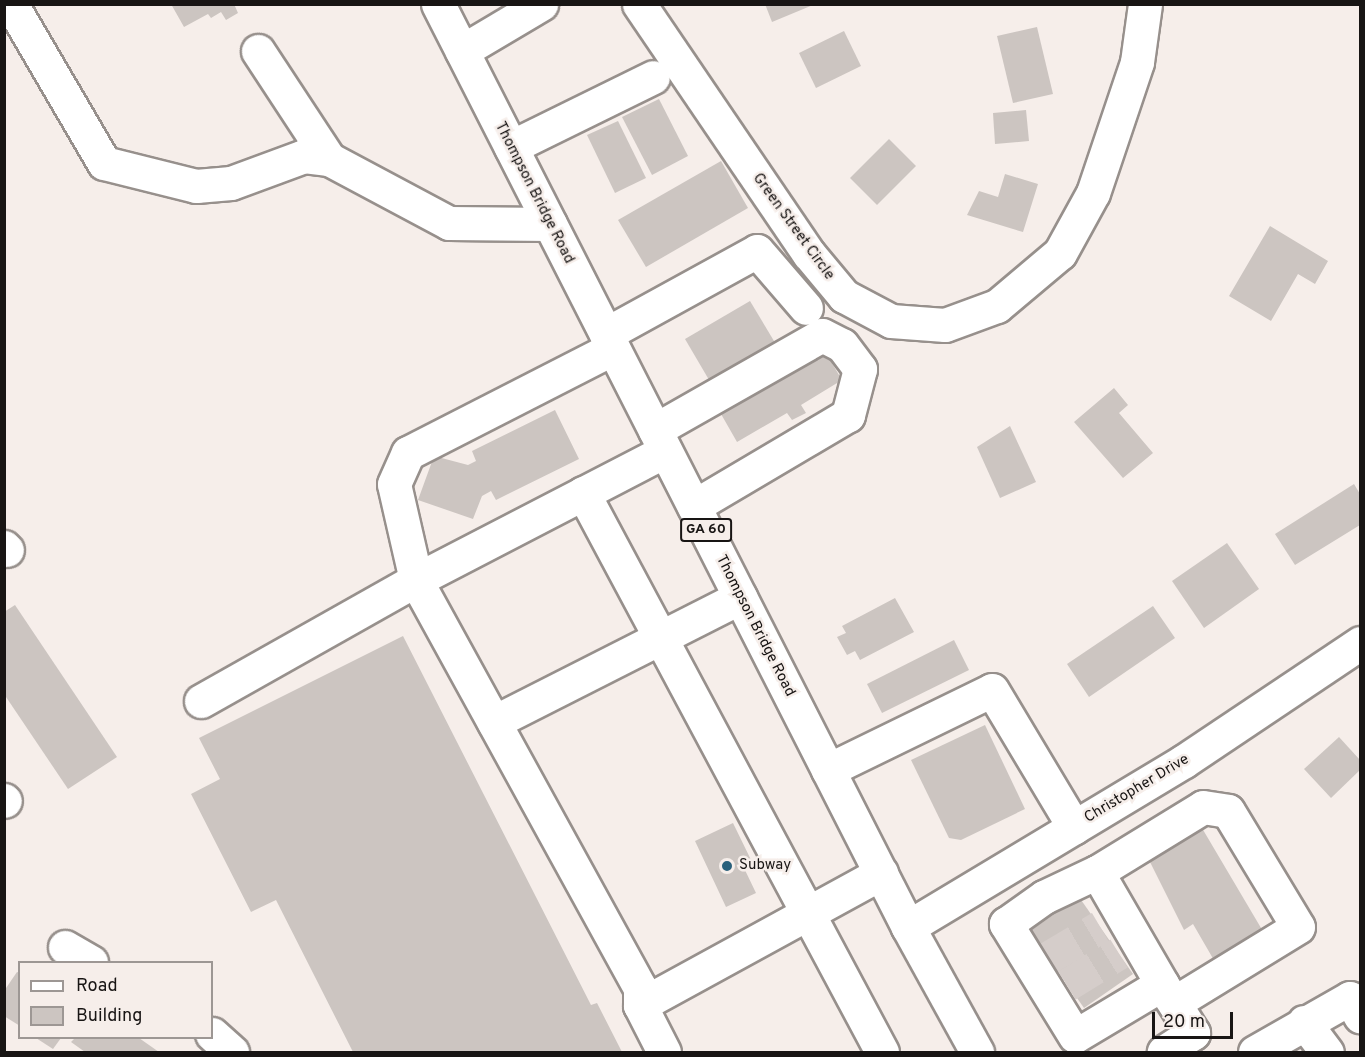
<!DOCTYPE html>
<html>
<head>
<meta charset="utf-8">
<style>
	body { margin:0 }
	#map { position:relative; width:1365px; height:1057px; overflow:hidden; background:#f6eeea; font-family:Overpass,sans-serif }
	div>[style] { position:absolute }
	.building>* { inset:0; background:#ccc5c1 }
	.minor-tunnel>* { height:33px; margin-top:-16.5px; transform-origin:0; background:repeating-linear-gradient(90deg,#d5cdca 0 33px,transparent 0 49px) }
	.roads { filter:drop-shadow(2px 0 #97908c) drop-shadow(-2px 0 #97908c) drop-shadow(0 2px #97908c) drop-shadow(0 -2px #97908c) }
	.minor>* { height:33px; margin:-16.5px; padding:0 16.5px; transform-origin:16.5px; border-radius:16.5px; background:#fff }
	.highway>* { height:33px; margin:-16.5px; padding:0 16.5px; transform-origin:16.5px; border-radius:16.5px; background:#fff }
	.dots>* { width:16px; height:16px; translate:-50% -50%; box-sizing:border-box; border:3px solid #f6eeea; border-radius:50% }
	span { translate:-50% -50%; white-space:nowrap; text-align:center; line-height:1.15; -webkit-text-stroke:5px #f6eeea; paint-order:stroke }
	.shield-label span { padding:2px 4px; background:#f6eeea; border:2px solid; border-radius:4px; -webkit-text-stroke-width:0 }
	.shield-label { font-size:14px; color:#181514; font-weight:700 }
	.street-label { font-size:15px; color:#181514 }
	.poi-label { font-size:15px; color:#181514 }
	.left { translate:0 -50%; text-align:left }
	.frame { position:absolute; inset:0; border:6px solid #181514; pointer-events:none }
	.legend { position:absolute; left:18px; top:961px; width:195px; height:78px; box-sizing:border-box; background:#f6eeea; border:2px solid #9d9794; margin:0; padding:8px 10px; list-style:none; font-size:18px; color:#181514 }
	.legend li { display:flex; align-items:center; gap:12px; height:30px }
	.legend b { width:30px; border:2px solid #9d9794 }
	.scale { position:absolute; left:1152px; top:1012px; width:81px; height:27px; box-sizing:border-box; border:3px solid #181514; border-top:0; padding-left:8px; font-size:18px; line-height:21px; white-space:nowrap; color:#181514; -webkit-text-stroke:4px #f6eeea; paint-order:stroke }
</style>
</head>
<body>
<div id="map">
	<div class="building">
		<div style="clip-path:polygon(171px 4px,234px 4px,238px 13px,226px 20px,221px 12px,211px 18px,208px 14px,184px 27px)"></div>
		<div style="clip-path:polygon(765px 4px,813px 4px,813px 5px,772px 22px)"></div>
		<div style="clip-path:polygon(1037px 27px,1053px 94px,1013px 103px,997px 36px)"></div>
		<div style="clip-path:polygon(844px 31px,861px 66px,816px 88px,799px 53px)"></div>
		<div style="clip-path:polygon(659px 99px,688px 156px,652px 175px,622px 117px)"></div>
		<div style="clip-path:polygon(1026px 110px,1029px 141px,995px 144px,993px 113px)"></div>
		<div style="clip-path:polygon(618px 121px,646px 178px,615px 193px,587px 135px)"></div>
		<div style="clip-path:polygon(889px 139px,916px 166px,877px 205px,850px 178px)"></div>
		<div style="clip-path:polygon(721px 161px,748px 208px,646px 267px,618px 220px)"></div>
		<div style="clip-path:polygon(1005px 174px,1038px 184px,1023px 232px,967px 215px,979px 191px,998px 197px)"></div>
		<div style="clip-path:polygon(1270px 226px,1328px 261px,1315px 284px,1298px 274px,1271px 321px,1229px 296px)"></div>
		<div style="clip-path:polygon(750px 301px,777px 346px,712px 385px,685px 339px)"></div>
		<div style="clip-path:polygon(821px 345px,842px 380px,801px 405px,806px 413px,792px 420px,787px 413px,737px 442px,717px 407px)"></div>
		<div style="clip-path:polygon(1114px 388px,1128px 405px,1119px 413px,1153px 453px,1123px 478px,1074px 422px)"></div>
		<div style="clip-path:polygon(555px 410px,579px 459px,496px 500px,491px 491px,482px 496px,473px 519px,418px 500px,434px 456px,468px 465px,476px 461px,472px 451px)"></div>
		<div style="clip-path:polygon(1010px 426px,1036px 482px,1000px 498px,977px 447px)"></div>
		<div style="clip-path:polygon(1354px 484px,1360px 494px,1360px 525px,1295px 565px,1275px 534px)"></div>
		<div style="clip-path:polygon(1227px 543px,1259px 589px,1204px 628px,1172px 581px)"></div>
		<div style="clip-path:polygon(895px 598px,914px 632px,860px 660px,855px 651px,847px 655px,837px 637px,846px 633px,842px 626px)"></div>
		<div style="clip-path:polygon(15px 605px,117px 757px,68px 789px,4px 694px,4px 612px)"></div>
		<div style="clip-path:polygon(1153px 606px,1175px 638px,1089px 697px,1067px 664px)"></div>
		<div style="clip-path:polygon(403px 636px,591px 1005px,597px 1003px,622px 1052px,353px 1052px,276px 900px,251px 912px,191px 794px,220px 779px,199px 738px)"></div>
		<div style="clip-path:polygon(954px 640px,969px 670px,882px 713px,867px 684px)"></div>
		<div style="clip-path:polygon(985px 725px,1025px 809px,961px 840px,949px 838px,911px 760px)"></div>
		<div style="clip-path:polygon(1339px 737px,1360px 760px,1360px 770px,1331px 798px,1304px 769px)"></div>
		<div style="clip-path:polygon(733px 823px,753px 864px,744px 868px,756px 893px,726px 907px,695px 841px)"></div>
		<div style="clip-path:polygon(1199px 823px,1264px 933px,1215px 962px,1193px 924px,1184px 930px,1146px 854px)"></div>
		<div style="clip-path:polygon(1079px 897px,1133px 974px,1084px 1008px,1030px 931px)"></div>
		<div style="clip-path:polygon(17px 972px,20px 973px,20px 1026px,4px 1016px,4px 991px)"></div>
		<div style="clip-path:polygon(36px 1038px,61px 1038px,53px 1049px)"></div>
		<div style="clip-path:polygon(75px 1038px,139px 1038px,159px 1052px,85px 1052px,71px 1042px)"></div>
	</div>
	<div class="minor-tunnel">
		<div style="left:1048px;top:958px;width:61px;rotate:-30.8deg"></div>
		<div style="left:1067px;top:985px;width:61px;rotate:-31.6deg"></div>
	</div>
	<div class="roads">
		<div class="minor">
			<div style="left:11px;top:4px;width:184px;rotate:59.7deg"></div>
			<div style="left:104px;top:163px;width:95px;rotate:14deg"></div>
			<div style="left:196px;top:186px;width:35px;rotate:-5deg"></div>
			<div style="left:231px;top:183px;width:78px;rotate:-20.3deg"></div>
			<div style="left:304px;top:156px;width:25px;rotate:7deg"></div>
			<div style="left:329px;top:159px;width:136px;rotate:28.1deg"></div>
			<div style="left:449px;top:223px;width:101px;rotate:0.6deg"></div>
			<div style="left:639px;top:4px;width:302px;rotate:55.8deg"></div>
			<div style="left:809px;top:254px;width:55px;rotate:50.2deg"></div>
			<div style="left:844px;top:296px;width:53px;rotate:28deg"></div>
			<div style="left:891px;top:321px;width:54px;rotate:4.2deg"></div>
			<div style="left:945px;top:325px;width:55px;rotate:-20.1deg"></div>
			<div style="left:997px;top:306px;width:82px;rotate:-40.1deg"></div>
			<div style="left:1060px;top:253px;width:68px;rotate:-61.2deg"></div>
			<div style="left:1093px;top:193px;width:138px;rotate:-71.4deg"></div>
			<div style="left:1137px;top:62px;width:59px;rotate:-82.1deg"></div>
			<div style="left:258px;top:51px;width:129px;rotate:56.7deg"></div>
			<div style="left:462px;top:51px;width:92px;rotate:-30.7deg"></div>
			<div style="left:511px;top:147px;width:158px;rotate:-26.2deg"></div>
			<div style="left:606px;top:334px;width:172px;rotate:-28.8deg"></div>
			<div style="left:757px;top:251px;width:75px;rotate:49.3deg"></div>
			<div style="left:655px;top:430px;width:192px;rotate:-29.6deg"></div>
			<div style="left:822px;top:335px;width:22px;rotate:27deg"></div>
			<div style="left:842px;top:345px;width:30px;rotate:53deg"></div>
			<div style="left:860px;top:369px;width:48px;rotate:104.6deg"></div>
			<div style="left:848px;top:415px;width:179px;rotate:149.4deg"></div>
			<div style="left:583px;top:493px;width:634px;rotate:61.86deg"></div>
			<div style="left:4px;top:547px;width:4px;rotate:45deg"></div>
			<div style="left:201px;top:701px;width:247px;rotate:-29.4deg"></div>
			<div style="left:416px;top:580px;width:98px;rotate:-102.9deg"></div>
			<div style="left:394px;top:484px;width:34px;rotate:-66deg"></div>
			<div style="left:408px;top:453px;width:230px;rotate:-27.1deg"></div>
			<div style="left:494px;top:722px;width:276px;rotate:-26.9deg"></div>
			<div style="left:828px;top:770px;width:182px;rotate:-26deg"></div>
			<div style="left:992px;top:690px;width:160px;rotate:59.1deg"></div>
			<div style="left:4px;top:800px;width:1px;rotate:45deg"></div>
			<div style="left:1097px;top:872px;width:129px;rotate:59.9deg"></div>
			<div style="left:1162px;top:984px;width:101px;rotate:149.1deg"></div>
			<div style="left:1075px;top:1036px;width:132px;rotate:-121.6deg"></div>
			<div style="left:1006px;top:924px;width:47px;rotate:-35.4deg"></div>
			<div style="left:1044px;top:897px;width:59px;rotate:-25.3deg"></div>
			<div style="left:1097px;top:872px;width:124px;rotate:-31.5deg"></div>
			<div style="left:1203px;top:807px;width:25px;rotate:9deg"></div>
			<div style="left:1228px;top:811px;width:135px;rotate:58.9deg"></div>
			<div style="left:1298px;top:927px;width:145px;rotate:148.5deg"></div>
			<div style="left:908px;top:927px;width:322px;rotate:-31deg"></div>
			<div style="left:1184px;top:761px;width:212px;rotate:-33.8deg"></div>
			<div style="left:65px;top:947px;width:30px;rotate:30deg"></div>
			<div style="left:1163px;top:986px;width:56px;rotate:57.4deg"></div>
			<div style="left:1193px;top:1033px;width:35px;rotate:147deg"></div>
			<div style="left:640px;top:1005px;width:275px;rotate:-28.7deg"></div>
			<div style="left:1304px;top:1022px;width:38px;rotate:53deg"></div>
			<div style="left:212px;top:1034px;width:27px;rotate:42deg"></div>
			<div style="left:664px;top:1052px;width:53px;rotate:-117.1deg"></div>
			<div style="left:640px;top:1005px;width:17px;rotate:-90deg"></div>
			<div style="left:640px;top:988px;width:465px;rotate:-118.8deg"></div>
			<div style="left:416px;top:580px;width:280px;rotate:-27.4deg"></div>
			<div style="left:1255px;top:1052px;width:109px;rotate:-29.6deg"></div>
			<div style="left:1350px;top:998px;width:21px;rotate:61deg"></div>
		</div>
		<div class="highway">
			<div style="left:438px;top:4px;width:1036px;rotate:63.01deg"></div>
			<div style="left:908px;top:927px;width:143px;rotate:61.1deg"></div>
		</div>
	</div>
	<div class="dots">
		<div style="left:727px;top:866px;background:#29607b"></div>
	</div>
	<div class="shield-label">
		<span style="left:706px;top:530px">GA 60</span>
	</div>
	<div class="street-label">
		<span style="left:534px;top:193px;rotate:63deg">Thompson Bridge Road</span>
		<span style="left:793px;top:227px;rotate:54deg">Green Street Circle</span>
		<span style="left:755px;top:626px;rotate:63deg">Thompson Bridge Road</span>
		<span style="left:1137px;top:789px;rotate:-31deg">Christopher Drive</span>
	</div>
	<div class="poi-label">
		<span class="left" style="left:739px;top:866px">Subway</span>
	</div>
	<div class="frame"></div>
	<ul class="legend">
	<li><b style="height:8px;background:#fff"></b>Road</li>
	<li><b style="height:16px;background:#ccc5c1"></b>Building</li>
	</ul>
	<div class="scale">20 m</div>
</div>
</body>
</html>
